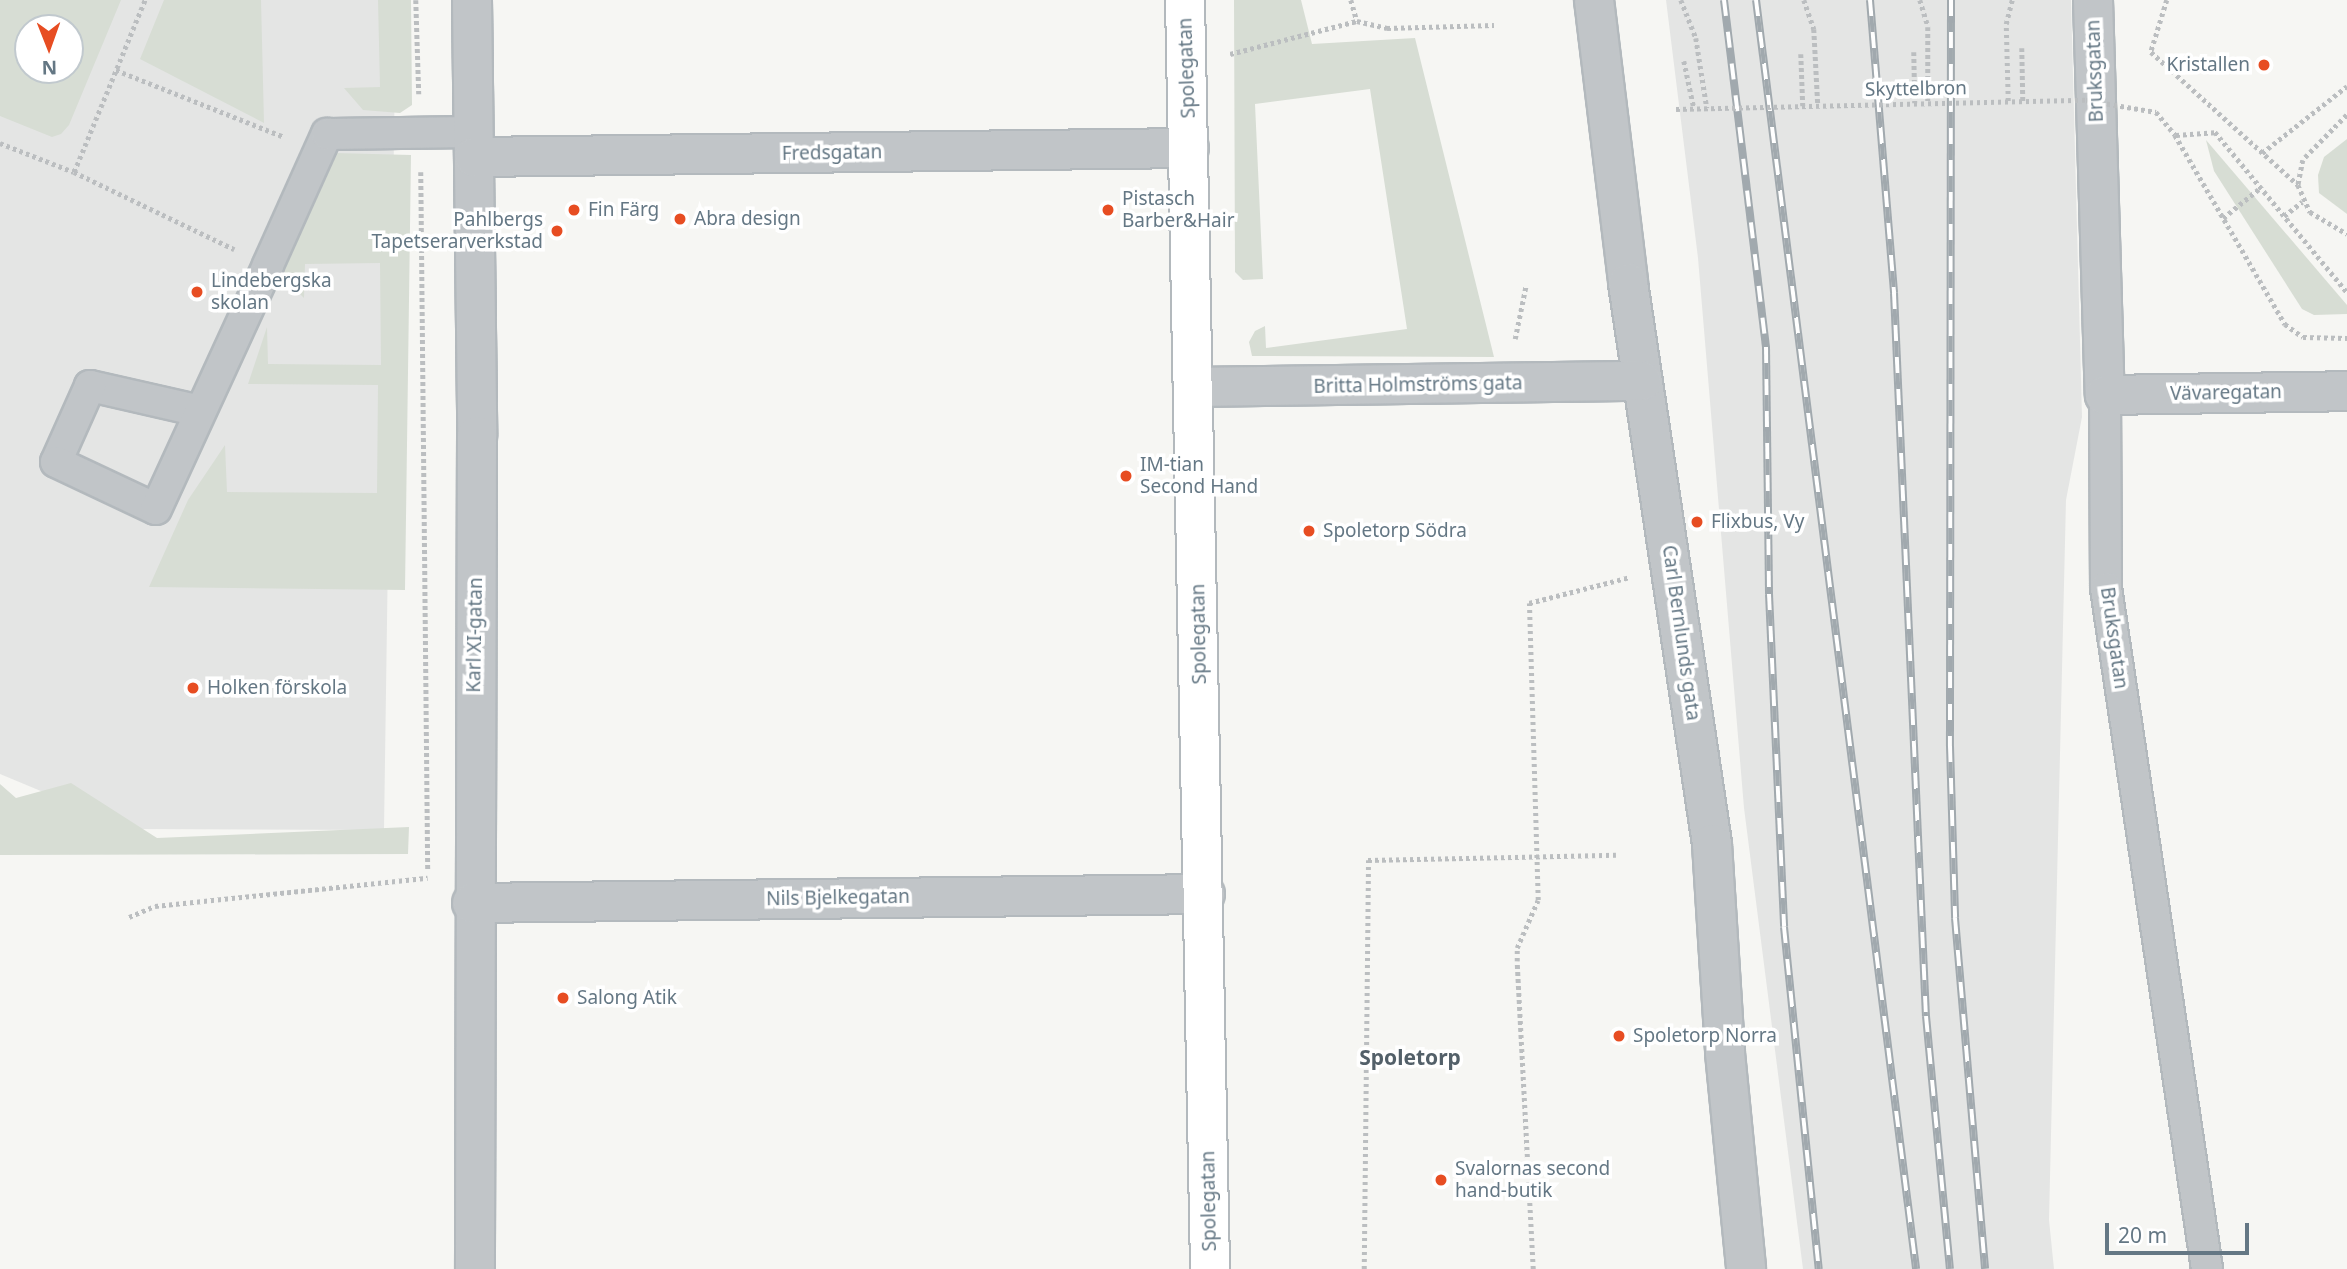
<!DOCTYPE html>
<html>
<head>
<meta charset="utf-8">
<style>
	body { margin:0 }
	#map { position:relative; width:2347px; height:1269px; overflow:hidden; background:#f6f6f3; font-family:"Noto Sans",sans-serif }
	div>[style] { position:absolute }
	.built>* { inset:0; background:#e4e5e4 }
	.green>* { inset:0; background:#d7ddd4 }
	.path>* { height:4.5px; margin-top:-2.25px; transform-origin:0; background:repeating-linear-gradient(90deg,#bbbec0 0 3.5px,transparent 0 7px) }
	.roads { filter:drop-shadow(2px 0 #b3b9bd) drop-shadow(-2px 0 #b3b9bd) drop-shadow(0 2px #b3b9bd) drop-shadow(0 -2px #b3b9bd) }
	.lane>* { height:30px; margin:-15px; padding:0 15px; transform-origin:15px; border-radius:15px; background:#c1c5c8 }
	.street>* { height:38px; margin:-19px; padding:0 19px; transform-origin:19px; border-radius:19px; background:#c1c5c8 }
	.secondary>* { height:38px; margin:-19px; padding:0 19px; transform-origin:19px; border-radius:19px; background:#fff }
	.rail>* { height:8px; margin-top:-4px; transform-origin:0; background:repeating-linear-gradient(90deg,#fff 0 16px,#a1a9ae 0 32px); box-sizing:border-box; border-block:2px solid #a1a9ae }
	.path-bridge>* { height:4.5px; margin-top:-2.25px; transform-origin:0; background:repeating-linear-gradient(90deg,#bbbec0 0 3.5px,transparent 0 7px) }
	.dots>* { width:19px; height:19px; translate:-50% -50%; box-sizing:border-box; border:4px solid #fff; border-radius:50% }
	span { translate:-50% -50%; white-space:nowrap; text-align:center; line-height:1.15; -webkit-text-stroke:7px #fff; paint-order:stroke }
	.poi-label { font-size:19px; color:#647784 }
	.right { translate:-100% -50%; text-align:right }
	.left { translate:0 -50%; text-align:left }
	.street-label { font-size:19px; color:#647784 }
	.neighbourhood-label { font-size:21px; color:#536069; font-weight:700 }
	.north { position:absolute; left:14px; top:14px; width:70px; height:70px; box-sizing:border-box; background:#fff; border:2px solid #c1c9ce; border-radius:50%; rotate:179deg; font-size:19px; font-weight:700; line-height:28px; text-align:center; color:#647784 }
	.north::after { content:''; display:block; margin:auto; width:24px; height:32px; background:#e74d22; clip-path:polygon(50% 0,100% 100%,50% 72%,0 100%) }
	.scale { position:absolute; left:2105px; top:1223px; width:144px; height:32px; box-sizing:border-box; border:4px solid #647784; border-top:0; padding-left:9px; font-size:21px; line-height:24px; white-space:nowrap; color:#647784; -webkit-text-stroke:5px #fff; paint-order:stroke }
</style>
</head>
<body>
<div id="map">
	<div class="built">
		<div style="clip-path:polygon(evenodd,0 0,396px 0,384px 830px,132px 829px,0 774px,0 0,28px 28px,70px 28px,70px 70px,28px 70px,28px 28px)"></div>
		<div style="clip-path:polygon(1666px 0,2071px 0,2082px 417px,2066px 500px,2049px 1220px,2054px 1269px,1803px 1269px,1744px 808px,1698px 258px)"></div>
	</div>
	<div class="green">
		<div style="clip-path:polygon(evenodd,0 0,121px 0,69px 125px,61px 134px,52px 137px,0 116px,0 0,28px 28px,70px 28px,70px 70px,28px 70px,28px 28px)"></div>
		<div style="clip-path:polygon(164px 0,261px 0,264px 123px,140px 59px)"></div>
		<div style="clip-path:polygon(378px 0,411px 0,412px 105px,400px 113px,363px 110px,344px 88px,380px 87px)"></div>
		<div style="clip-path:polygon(1234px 0,1301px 0,1312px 44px,1415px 38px,1494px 357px,1252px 356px,1249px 342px,1255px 331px,1265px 326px,1266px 348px,1407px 329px,1370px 89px,1255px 104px,1263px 279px,1243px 280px,1235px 272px)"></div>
		<div style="clip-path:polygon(2347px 139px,2347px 214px,2319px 193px,2318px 175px,2324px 157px)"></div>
		<div style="clip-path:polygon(2206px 140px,2347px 305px,2347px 314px,2314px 315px,2302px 309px,2214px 171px)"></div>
		<div style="clip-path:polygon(335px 153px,411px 155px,405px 590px,149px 587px,188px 500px,225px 445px,227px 492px,377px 493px,378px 385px,248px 384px,267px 327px,268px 364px,381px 365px,380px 263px,305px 264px,304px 298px,280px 274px)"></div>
		<div style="clip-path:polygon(71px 783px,157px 838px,409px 827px,408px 854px,0 855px,0 784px,16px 798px)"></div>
	</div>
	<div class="path">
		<div style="left:416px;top:0;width:94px;rotate:88.2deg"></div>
		<div style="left:1351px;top:0;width:22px;rotate:74deg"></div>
		<div style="left:1681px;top:0;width:41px;rotate:68.5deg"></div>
		<div style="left:1696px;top:38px;width:71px;rotate:81.1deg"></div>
		<div style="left:1804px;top:0;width:31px;rotate:71deg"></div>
		<div style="left:1814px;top:29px;width:76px;rotate:87deg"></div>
		<div style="left:1920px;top:0;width:28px;rotate:73deg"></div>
		<div style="left:1928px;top:27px;width:76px;rotate:90deg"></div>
		<div style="left:2167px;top:0;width:54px;rotate:107.1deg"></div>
		<div style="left:2151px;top:52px;width:198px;rotate:42.1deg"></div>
		<div style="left:2022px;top:48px;width:53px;rotate:88.9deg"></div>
		<div style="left:1914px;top:52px;width:51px;rotate:88.9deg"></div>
		<div style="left:1230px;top:54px;width:131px;rotate:-14.6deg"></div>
		<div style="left:1357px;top:21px;width:31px;rotate:13deg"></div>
		<div style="left:1387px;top:28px;width:107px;rotate:-1.6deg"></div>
		<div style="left:1801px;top:54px;width:52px;rotate:87.8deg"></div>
		<div style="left:1684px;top:61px;width:48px;rotate:78deg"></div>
		<div style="left:116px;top:70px;width:181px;rotate:21.7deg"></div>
		<div style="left:2008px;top:101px;width:77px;rotate:-91.5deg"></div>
		<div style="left:2006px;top:24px;width:25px;rotate:-76deg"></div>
		<div style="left:2156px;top:112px;width:30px;rotate:50deg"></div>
		<div style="left:2175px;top:135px;width:219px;rotate:59.8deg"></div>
		<div style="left:2285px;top:324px;width:22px;rotate:36deg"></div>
		<div style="left:2303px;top:337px;width:44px;rotate:1.3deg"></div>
		<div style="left:2347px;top:115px;width:63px;rotate:134.4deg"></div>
		<div style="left:2303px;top:160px;width:25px;rotate:101deg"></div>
		<div style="left:2298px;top:185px;width:30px;rotate:66deg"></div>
		<div style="left:2310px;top:212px;width:43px;rotate:30.7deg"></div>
		<div style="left:2176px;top:135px;width:39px;rotate:-4deg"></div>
		<div style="left:2215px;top:132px;width:207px;rotate:50.5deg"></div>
		<div style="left:0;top:143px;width:79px;rotate:21.4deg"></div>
		<div style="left:74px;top:172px;width:186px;rotate:-67.6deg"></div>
		<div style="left:2262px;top:153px;width:108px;rotate:-38.2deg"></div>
		<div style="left:74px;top:172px;width:178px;rotate:25.7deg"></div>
		<div style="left:421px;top:172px;width:698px;rotate:89.43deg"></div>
		<div style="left:2284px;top:216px;width:23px;rotate:-38deg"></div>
		<div style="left:2223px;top:218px;width:48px;rotate:-39deg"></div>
		<div style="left:1515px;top:339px;width:55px;rotate:-78.5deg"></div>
		<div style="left:129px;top:917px;width:28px;rotate:-23deg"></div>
		<div style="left:155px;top:906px;width:274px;rotate:-5.9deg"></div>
		<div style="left:1364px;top:1269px;width:409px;rotate:-89.4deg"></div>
		<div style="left:1368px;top:860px;width:248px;rotate:-1.2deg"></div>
		<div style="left:1533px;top:1269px;width:308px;rotate:-93deg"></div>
		<div style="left:1517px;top:961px;width:13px;rotate:-90deg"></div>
		<div style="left:1517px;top:948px;width:52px;rotate:-66.4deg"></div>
		<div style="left:1538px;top:900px;width:297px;rotate:-91.7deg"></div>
		<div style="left:1529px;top:603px;width:104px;rotate:-14.4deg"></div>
	</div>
	<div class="roads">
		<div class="lane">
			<div style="left:2105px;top:395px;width:193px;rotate:89.7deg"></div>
			<div style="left:2106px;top:588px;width:688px;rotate:81.56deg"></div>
			<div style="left:200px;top:411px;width:113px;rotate:-167.2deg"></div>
			<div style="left:90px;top:386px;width:83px;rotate:114.1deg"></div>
			<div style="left:56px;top:462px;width:110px;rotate:25.2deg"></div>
			<div style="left:156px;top:509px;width:268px;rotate:-65.3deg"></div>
			<div style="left:268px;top:265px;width:144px;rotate:-65.8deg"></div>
			<div style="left:327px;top:134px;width:147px;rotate:-0.8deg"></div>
		</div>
		<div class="street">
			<div style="left:472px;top:0;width:436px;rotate:89.3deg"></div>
			<div style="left:477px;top:436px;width:833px;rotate:90.14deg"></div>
			<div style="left:1594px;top:0;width:285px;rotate:83.1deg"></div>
			<div style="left:1628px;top:283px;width:567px;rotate:81.48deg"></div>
			<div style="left:1712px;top:844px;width:209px;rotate:86.4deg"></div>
			<div style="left:1725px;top:1053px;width:217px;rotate:84.4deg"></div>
			<div style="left:2093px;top:0;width:395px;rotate:88.3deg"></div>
			<div style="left:2105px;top:395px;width:242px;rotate:-0.9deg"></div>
			<div style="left:474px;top:157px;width:715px;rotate:-0.72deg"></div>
			<div style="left:1193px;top:387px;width:449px;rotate:-0.8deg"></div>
			<div style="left:472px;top:903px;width:733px;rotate:-0.7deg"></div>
		</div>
		<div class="secondary">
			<div style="left:1185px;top:0;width:1269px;rotate:88.87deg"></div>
		</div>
	</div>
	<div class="rail">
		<div style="left:1724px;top:0;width:350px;rotate:83.1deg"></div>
		<div style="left:1766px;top:347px;width:247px;rotate:89.3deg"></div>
		<div style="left:1769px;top:594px;width:333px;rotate:87.4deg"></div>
		<div style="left:1784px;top:927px;width:344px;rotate:84.2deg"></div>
		<div style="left:1756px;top:0;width:1279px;rotate:82.81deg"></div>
		<div style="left:1870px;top:0;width:294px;rotate:85.3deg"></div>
		<div style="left:1894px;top:293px;width:724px;rotate:87.47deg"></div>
		<div style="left:1926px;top:1016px;width:254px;rotate:84.6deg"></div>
		<div style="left:1951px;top:0;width:746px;rotate:90.08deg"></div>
		<div style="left:1950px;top:746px;width:172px;rotate:88.3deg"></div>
		<div style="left:1955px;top:918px;width:352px;rotate:85.1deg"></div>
	</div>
	<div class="path-bridge">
		<div style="left:1676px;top:109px;width:410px;rotate:-1.3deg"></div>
		<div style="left:2086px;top:100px;width:71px;rotate:9.7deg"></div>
	</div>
	<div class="dots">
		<div style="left:2264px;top:65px;background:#e74d22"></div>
		<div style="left:574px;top:210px;background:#e74d22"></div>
		<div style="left:1108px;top:210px;background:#e74d22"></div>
		<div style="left:680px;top:219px;background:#e74d22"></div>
		<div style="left:557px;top:231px;background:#e74d22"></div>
		<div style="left:197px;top:292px;background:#e74d22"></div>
		<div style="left:1126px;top:476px;background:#e74d22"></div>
		<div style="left:1697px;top:522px;background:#e74d22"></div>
		<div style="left:1309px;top:531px;background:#e74d22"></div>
		<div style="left:193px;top:688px;background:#e74d22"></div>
		<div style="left:563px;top:998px;background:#e74d22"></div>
		<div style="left:1619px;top:1036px;background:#e74d22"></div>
		<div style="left:1441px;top:1180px;background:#e74d22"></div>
	</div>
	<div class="poi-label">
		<span class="right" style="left:2250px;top:65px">Kristallen</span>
		<span class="left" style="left:1122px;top:210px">Pistasch<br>Barber&amp;Hair</span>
		<span class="left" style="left:588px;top:210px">Fin Färg</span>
		<span class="left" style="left:694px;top:219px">Abra design</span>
		<span class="right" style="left:543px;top:231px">Pahlbergs<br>Tapetserarverkstad</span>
		<span class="left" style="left:211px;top:292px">Lindebergska<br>skolan</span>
		<span class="left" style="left:1140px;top:476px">IM-tian<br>Second Hand</span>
		<span class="left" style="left:1711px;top:522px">Flixbus, Vy</span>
		<span class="left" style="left:1323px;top:531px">Spoletorp Södra</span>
		<span class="left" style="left:207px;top:688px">Holken förskola</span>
		<span class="left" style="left:577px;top:998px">Salong Atik</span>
		<span class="left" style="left:1633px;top:1036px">Spoletorp Norra</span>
		<span class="left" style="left:1455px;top:1180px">Svalornas second<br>hand-butik</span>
	</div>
	<div class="street-label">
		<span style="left:1187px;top:68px;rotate:-92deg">Spolegatan</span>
		<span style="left:2095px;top:71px;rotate:-92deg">Bruksgatan</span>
		<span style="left:1916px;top:89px;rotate:-1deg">Skyttelbron</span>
		<span style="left:832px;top:153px;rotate:-1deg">Fredsgatan</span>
		<span style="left:1418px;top:385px;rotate:-1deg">Britta Holmströms gata</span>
		<span style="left:2226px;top:393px;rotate:-1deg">Vävaregatan</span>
		<span style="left:1681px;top:633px;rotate:82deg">Carl Bernlunds gata</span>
		<span style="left:1199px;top:634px;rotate:-91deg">Spolegatan</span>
		<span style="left:475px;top:635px;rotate:-89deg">Karl XI-gatan</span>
		<span style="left:2114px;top:638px;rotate:82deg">Bruksgatan</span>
		<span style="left:838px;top:898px;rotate:-1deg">Nils Bjelkegatan</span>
		<span style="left:1209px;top:1201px;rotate:-91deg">Spolegatan</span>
	</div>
	<div class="neighbourhood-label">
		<span style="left:1410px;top:1057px">Spoletorp</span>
	</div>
	<div class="north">N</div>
	<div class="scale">20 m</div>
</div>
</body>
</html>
